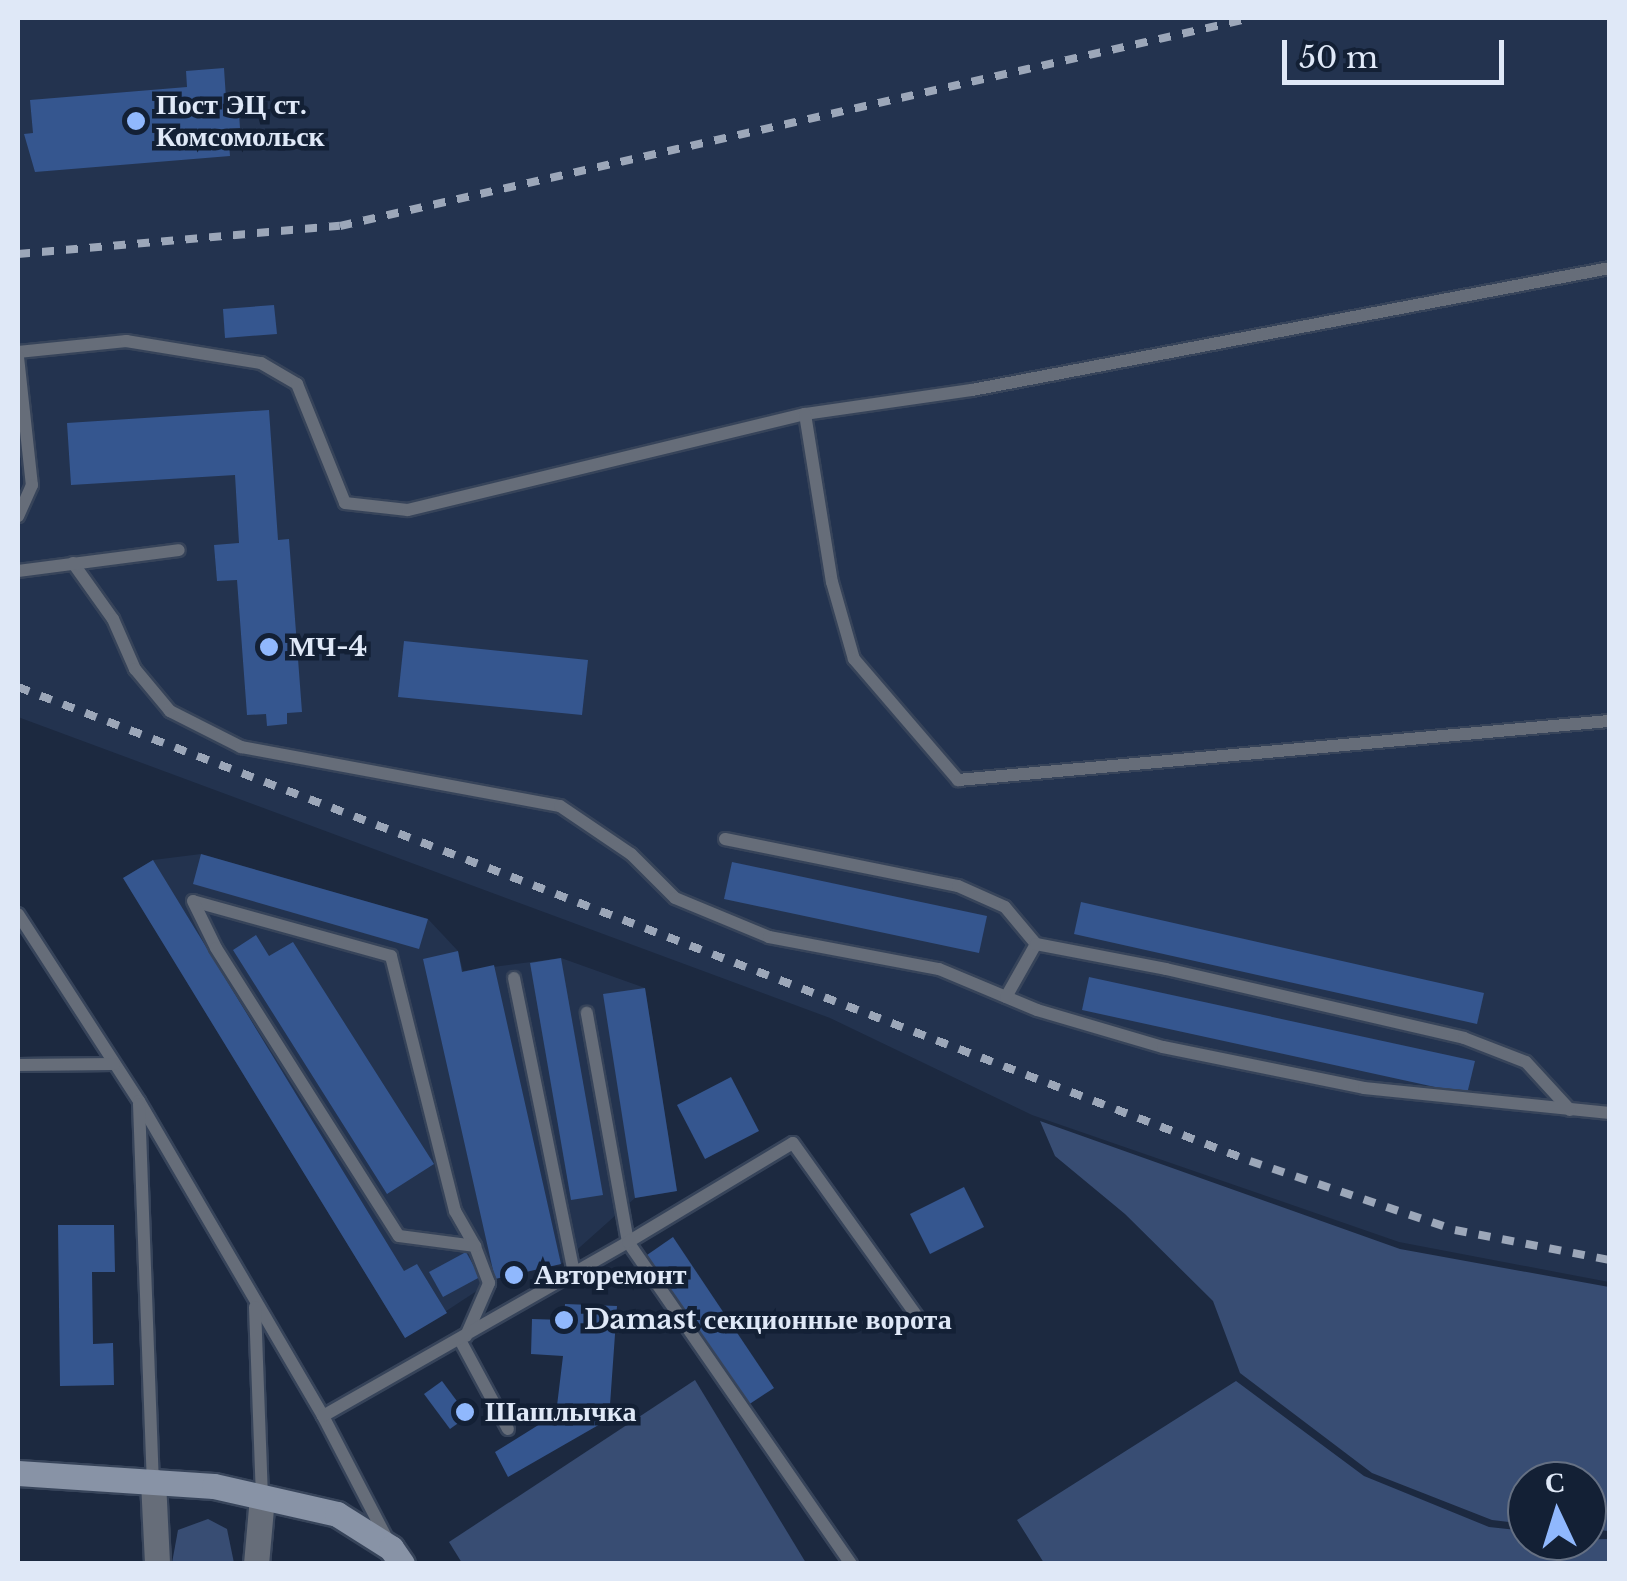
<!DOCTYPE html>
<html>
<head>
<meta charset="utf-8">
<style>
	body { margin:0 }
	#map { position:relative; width:1627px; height:1581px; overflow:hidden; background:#1c2940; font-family:"Libre Baskerville",serif }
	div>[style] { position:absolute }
	.built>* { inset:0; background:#23334f }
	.green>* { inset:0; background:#384d73 }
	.building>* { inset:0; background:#35568f }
	.roads { filter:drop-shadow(2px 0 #37445a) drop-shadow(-2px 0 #37445a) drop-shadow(0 2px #37445a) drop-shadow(0 -2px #37445a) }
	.service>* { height:12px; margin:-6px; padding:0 6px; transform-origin:6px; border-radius:6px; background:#666d79 }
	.tertiary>* { height:25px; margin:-12.5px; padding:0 12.5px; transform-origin:12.5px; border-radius:12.5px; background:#666d79 }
	.secondary>* { height:25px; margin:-12.5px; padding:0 12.5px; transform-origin:12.5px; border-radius:12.5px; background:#8893a6 }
	.rail>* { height:8px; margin-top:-4px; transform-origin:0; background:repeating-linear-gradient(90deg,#9ca7b9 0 12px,transparent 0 24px) }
	.dots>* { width:28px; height:28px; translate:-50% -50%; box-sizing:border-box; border:5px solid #132035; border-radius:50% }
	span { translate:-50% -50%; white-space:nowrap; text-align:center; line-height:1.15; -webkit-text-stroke:9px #132035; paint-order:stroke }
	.poi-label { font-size:28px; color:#dfe8f7; font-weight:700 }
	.left { translate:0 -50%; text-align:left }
	.frame { position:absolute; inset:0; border:20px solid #dfe8f7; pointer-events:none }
	.north { position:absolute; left:1507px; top:1461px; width:100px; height:100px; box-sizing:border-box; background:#132035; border:2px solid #657083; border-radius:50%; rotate:356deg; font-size:28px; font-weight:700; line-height:40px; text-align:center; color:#dfe8f7 }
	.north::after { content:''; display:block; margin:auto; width:35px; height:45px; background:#90b8fd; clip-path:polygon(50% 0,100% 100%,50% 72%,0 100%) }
	.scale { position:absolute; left:1282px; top:40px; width:222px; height:45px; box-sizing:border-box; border:5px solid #dfe8f7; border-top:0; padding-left:12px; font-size:30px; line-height:35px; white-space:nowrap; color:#dfe8f7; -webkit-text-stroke:8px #132035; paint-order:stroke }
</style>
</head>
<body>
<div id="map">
	<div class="built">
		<div style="clip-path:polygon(18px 18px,1609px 18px,1609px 1282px,1399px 1242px,1032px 1115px,830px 1018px,18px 717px)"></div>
		<div style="clip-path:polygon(201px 854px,428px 919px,458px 951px,463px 971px,561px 958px,645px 988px,677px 1191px,635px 1198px,561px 1264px,495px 1279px,405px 1338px,123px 878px,153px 860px)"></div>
	</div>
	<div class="green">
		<div style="clip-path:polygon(1040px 1121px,1400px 1249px,1609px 1287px,1609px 1531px,1587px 1529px,1587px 1481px,1527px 1481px,1527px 1524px,1492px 1520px,1372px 1473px,1240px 1373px,1213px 1301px,1125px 1214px,1055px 1156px)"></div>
		<div style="clip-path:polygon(695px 1380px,806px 1563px,462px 1563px,449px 1542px)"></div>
		<div style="clip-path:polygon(1236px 1381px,1364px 1476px,1489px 1527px,1527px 1531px,1527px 1541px,1609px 1539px,1609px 1563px,1044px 1563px,1017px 1520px)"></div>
		<div style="clip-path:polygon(208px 1519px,227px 1529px,234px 1563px,172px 1563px,178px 1530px)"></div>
	</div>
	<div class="building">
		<div style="clip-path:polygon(224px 68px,227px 114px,239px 113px,240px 128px,228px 129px,230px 156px,35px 172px,24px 134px,33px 133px,30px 100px,187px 87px,186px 71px)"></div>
		<div style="clip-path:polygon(274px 305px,277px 334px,225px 338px,223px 309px)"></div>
		<div style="clip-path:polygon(269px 410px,278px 540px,289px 539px,302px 712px,287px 713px,287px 724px,267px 726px,266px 714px,247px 715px,237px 580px,217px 581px,214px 545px,239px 543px,235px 475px,71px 485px,67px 423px)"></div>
		<div style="clip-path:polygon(404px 641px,588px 660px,582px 715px,398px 697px)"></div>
		<div style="clip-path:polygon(201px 854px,428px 919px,419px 949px,193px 884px)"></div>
		<div style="clip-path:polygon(153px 860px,404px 1271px,417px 1264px,447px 1313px,405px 1338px,123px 878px)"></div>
		<div style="clip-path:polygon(732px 862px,987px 916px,979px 953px,724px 899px)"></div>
		<div style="clip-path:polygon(1081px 902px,1484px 993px,1477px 1024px,1074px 934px)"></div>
		<div style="clip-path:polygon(256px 935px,269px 956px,293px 942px,434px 1164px,387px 1194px,233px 950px)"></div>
		<div style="clip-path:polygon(458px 951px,462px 972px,494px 965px,561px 1264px,495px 1279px,423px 959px)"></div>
		<div style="clip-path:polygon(561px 958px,603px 1195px,571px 1200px,530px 963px)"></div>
		<div style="clip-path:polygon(1089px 977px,1475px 1061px,1467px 1094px,1082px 1010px)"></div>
		<div style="clip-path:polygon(645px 988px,677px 1191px,635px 1198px,603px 994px)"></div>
		<div style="clip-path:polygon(731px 1077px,759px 1131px,705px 1159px,677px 1105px)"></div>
		<div style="clip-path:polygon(964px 1187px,984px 1227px,930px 1254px,910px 1214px)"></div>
		<div style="clip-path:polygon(58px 1225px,114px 1225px,115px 1272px,92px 1272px,93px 1344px,113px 1343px,114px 1385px,60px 1386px)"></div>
		<div style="clip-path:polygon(673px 1237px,774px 1388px,748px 1405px,647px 1255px)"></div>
		<div style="clip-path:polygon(466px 1252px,480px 1277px,443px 1297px,429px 1272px)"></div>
		<div style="clip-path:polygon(565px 1304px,617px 1306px,609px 1419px,508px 1477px,495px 1452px,556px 1414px,563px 1356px,531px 1354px,532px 1319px,564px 1320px)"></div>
		<div style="clip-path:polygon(442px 1381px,468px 1416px,450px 1429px,424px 1394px)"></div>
	</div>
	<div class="roads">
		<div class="service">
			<div style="left:18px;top:352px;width:109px;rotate:-5.8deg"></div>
			<div style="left:126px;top:341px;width:137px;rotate:9.3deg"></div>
			<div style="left:261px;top:363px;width:42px;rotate:30.3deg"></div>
			<div style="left:297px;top:384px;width:128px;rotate:68deg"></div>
			<div style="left:345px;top:503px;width:63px;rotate:6.3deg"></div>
			<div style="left:408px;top:510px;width:408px;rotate:-13.6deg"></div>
			<div style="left:805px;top:414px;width:169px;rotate:-8.2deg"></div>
			<div style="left:972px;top:390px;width:650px;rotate:-10.83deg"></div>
			<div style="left:18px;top:357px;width:129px;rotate:83.8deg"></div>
			<div style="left:32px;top:485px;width:34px;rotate:114deg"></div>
			<div style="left:805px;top:414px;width:170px;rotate:80.9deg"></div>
			<div style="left:832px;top:582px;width:80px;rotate:74.1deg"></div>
			<div style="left:854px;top:659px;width:160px;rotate:49.3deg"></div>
			<div style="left:958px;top:780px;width:654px;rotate:-5.18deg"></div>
			<div style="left:73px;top:563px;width:69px;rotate:54.5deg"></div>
			<div style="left:113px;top:619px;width:55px;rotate:66.3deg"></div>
			<div style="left:135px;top:669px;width:55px;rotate:50.2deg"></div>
			<div style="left:170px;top:711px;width:80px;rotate:26.9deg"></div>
			<div style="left:241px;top:747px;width:324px;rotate:10.5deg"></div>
			<div style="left:560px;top:806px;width:86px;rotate:34.1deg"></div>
			<div style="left:631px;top:854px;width:62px;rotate:45deg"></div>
			<div style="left:675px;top:898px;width:102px;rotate:22.5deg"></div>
			<div style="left:769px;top:937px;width:173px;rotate:10.7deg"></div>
			<div style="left:939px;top:969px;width:106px;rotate:22.7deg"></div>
			<div style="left:1037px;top:1010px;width:131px;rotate:16.4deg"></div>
			<div style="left:1163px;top:1047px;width:205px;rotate:11.5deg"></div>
			<div style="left:1364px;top:1088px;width:247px;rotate:5.8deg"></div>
			<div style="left:18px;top:571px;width:162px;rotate:-7.4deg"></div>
			<div style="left:725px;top:839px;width:238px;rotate:11.4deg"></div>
			<div style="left:958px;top:886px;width:51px;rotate:24.1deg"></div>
			<div style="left:1005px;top:907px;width:48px;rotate:50deg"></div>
			<div style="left:18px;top:914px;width:223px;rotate:57.1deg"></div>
			<div style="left:139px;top:1101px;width:365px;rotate:59.7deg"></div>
			<div style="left:323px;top:1416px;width:141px;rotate:62.5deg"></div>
			<div style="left:514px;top:978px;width:302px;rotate:78.5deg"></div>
			<div style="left:1006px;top:997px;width:61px;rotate:-60.5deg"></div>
			<div style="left:1036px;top:944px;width:132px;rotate:10.9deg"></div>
			<div style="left:1166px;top:969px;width:306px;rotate:13deg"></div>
			<div style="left:1464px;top:1038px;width:66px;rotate:21.2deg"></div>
			<div style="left:1526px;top:1062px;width:65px;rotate:47.5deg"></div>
			<div style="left:18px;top:1065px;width:96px;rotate:-0.6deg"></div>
			<div style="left:139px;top:1104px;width:377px;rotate:87.9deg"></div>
			<div style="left:255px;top:1307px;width:190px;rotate:87.9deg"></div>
			<div style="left:466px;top:1336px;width:58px;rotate:-66.5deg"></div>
			<div style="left:489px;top:1283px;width:40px;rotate:-111deg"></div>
			<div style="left:475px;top:1246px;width:40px;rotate:-119.7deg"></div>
			<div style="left:455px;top:1211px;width:263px;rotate:-104.1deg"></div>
			<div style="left:391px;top:956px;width:205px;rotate:-164.5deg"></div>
			<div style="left:193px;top:901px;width:52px;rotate:63.9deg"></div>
			<div style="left:216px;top:948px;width:341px;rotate:57.6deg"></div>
			<div style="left:399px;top:1236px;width:77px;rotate:7.5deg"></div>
			<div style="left:460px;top:1340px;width:101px;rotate:61.7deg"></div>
			<div style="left:323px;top:1416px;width:351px;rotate:-29.7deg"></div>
			<div style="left:628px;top:1242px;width:233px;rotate:-100.2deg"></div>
			<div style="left:851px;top:1564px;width:392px;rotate:-124.7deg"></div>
			<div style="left:628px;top:1242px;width:192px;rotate:-31deg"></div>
			<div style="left:793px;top:1143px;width:216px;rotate:54.4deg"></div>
		</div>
		<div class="tertiary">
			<div style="left:153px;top:1481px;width:83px;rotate:87.2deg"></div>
			<div style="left:256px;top:1564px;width:67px;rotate:-84.9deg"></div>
		</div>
		<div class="secondary">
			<div style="left:18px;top:1473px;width:196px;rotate:3.8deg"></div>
			<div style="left:214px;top:1486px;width:126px;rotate:12.8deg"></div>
			<div style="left:337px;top:1514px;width:64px;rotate:32.2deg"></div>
			<div style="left:391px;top:1548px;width:19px;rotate:55deg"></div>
		</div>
	</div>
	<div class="rail">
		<div style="left:18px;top:254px;width:323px;rotate:-5deg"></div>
		<div style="left:340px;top:226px;width:934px;rotate:-12.86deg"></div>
		<div style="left:18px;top:687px;width:1320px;rotate:21.04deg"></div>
		<div style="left:1250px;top:1161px;width:216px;rotate:18.6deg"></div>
		<div style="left:1455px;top:1230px;width:158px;rotate:11deg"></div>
	</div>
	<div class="dots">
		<div style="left:136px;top:121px;background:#90b8fd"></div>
		<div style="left:269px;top:647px;background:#90b8fd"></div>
		<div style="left:514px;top:1275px;background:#90b8fd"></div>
		<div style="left:564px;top:1320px;background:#90b8fd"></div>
		<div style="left:465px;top:1412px;background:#90b8fd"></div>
	</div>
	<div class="poi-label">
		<span class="left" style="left:156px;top:121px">Пост ЭЦ ст.<br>Комсомольск</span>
		<span class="left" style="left:289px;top:647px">МЧ-4</span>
		<span class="left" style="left:534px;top:1275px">Авторемонт</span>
		<span class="left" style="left:584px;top:1320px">Damast секционные ворота</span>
		<span class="left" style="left:485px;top:1412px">Шашлычка</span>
	</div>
	<div class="frame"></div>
	<div class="north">С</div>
	<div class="scale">50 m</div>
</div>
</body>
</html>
